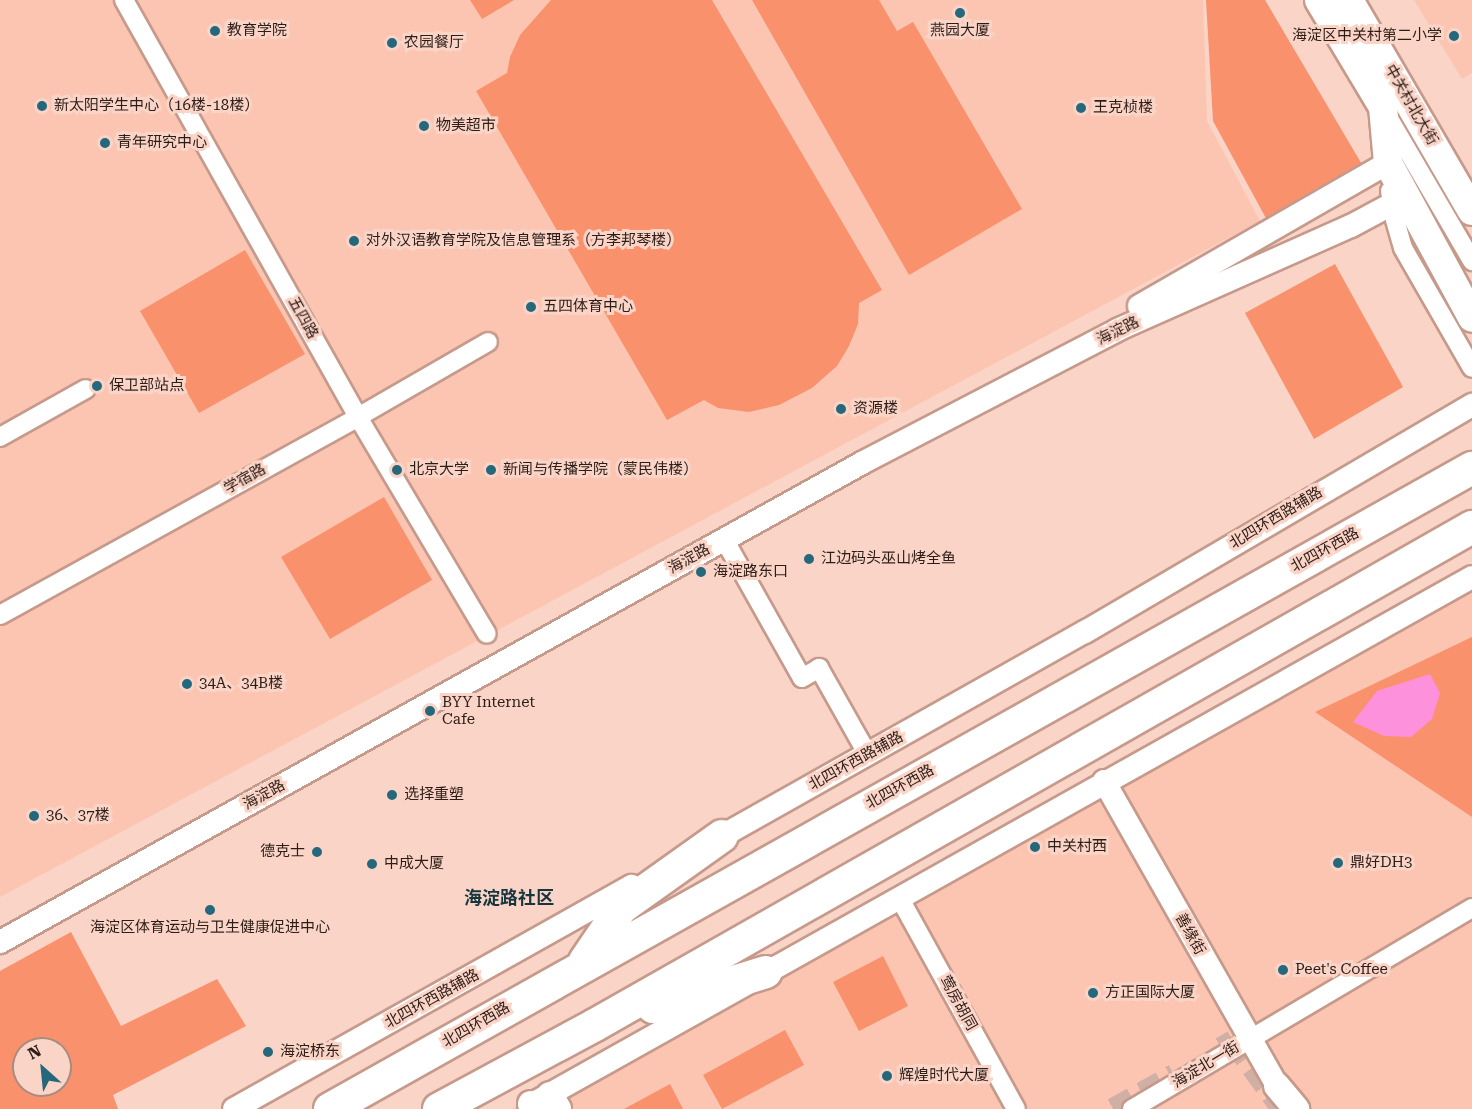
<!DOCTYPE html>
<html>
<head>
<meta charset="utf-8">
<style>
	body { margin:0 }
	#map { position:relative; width:1472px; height:1109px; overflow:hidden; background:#f9d4c7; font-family:"Roboto Serif","Noto Sans SC",serif }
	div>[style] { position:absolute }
	.built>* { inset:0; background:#fbc5b2 }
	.green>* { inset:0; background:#f9916d }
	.water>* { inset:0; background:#fe91dc }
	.tertiary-tunnel>* { height:22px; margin-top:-11px; transform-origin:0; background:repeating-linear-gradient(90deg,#d0afa4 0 22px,transparent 0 33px) }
	.roads { filter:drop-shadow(2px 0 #c69a8b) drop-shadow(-2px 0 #c69a8b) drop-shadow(0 2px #c69a8b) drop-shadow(0 -2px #c69a8b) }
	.minor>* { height:18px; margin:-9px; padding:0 9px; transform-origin:9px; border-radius:9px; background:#fff }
	.tertiary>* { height:22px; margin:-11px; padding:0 11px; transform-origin:11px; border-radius:11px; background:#fff }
	.secondary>* { height:26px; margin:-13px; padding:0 13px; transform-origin:13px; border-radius:13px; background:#fff }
	.primary>* { height:28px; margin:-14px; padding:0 14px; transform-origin:14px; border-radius:14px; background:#fff }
	.trunk>* { height:32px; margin:-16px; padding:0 16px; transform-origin:16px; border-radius:16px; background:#fff }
	.dots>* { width:16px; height:16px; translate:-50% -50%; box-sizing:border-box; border:3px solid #f9d4c7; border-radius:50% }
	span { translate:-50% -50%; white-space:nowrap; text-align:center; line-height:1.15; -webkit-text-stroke:6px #f9d4c7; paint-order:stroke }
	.poi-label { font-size:15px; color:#2e1d17 }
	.left { translate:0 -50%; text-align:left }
	.right { translate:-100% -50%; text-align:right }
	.street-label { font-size:15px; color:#2e1d17 }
	.quarter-label { font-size:18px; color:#16353f; font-weight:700 }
	.north { position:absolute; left:12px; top:1037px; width:60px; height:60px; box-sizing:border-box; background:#f9d4c7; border:2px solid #a88b81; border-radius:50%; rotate:333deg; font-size:16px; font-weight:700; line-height:24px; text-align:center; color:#2e1d17 }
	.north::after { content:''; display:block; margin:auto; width:21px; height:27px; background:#26687b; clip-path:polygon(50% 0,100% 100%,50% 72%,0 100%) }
</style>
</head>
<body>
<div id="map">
	<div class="built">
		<div style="clip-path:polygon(0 0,1203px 0,1207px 121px,1260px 221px,0 897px)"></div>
		<div style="clip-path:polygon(1414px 0,1472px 0,1472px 73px,1462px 79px)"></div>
		<div style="clip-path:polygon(1472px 576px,1472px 1109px,512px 1109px,1328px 657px)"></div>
	</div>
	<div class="green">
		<div style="clip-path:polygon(470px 0,514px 0,482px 19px)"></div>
		<div style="clip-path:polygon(551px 0,712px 0,882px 290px,859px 303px,858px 324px,849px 346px,837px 366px,812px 388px,779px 405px,749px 412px,718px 408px,704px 400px,667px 420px,476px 91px,507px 73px,510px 57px,520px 35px)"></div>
		<div style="clip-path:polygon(752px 0,879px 0,897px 31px,913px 22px,1022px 209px,909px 275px)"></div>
		<div style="clip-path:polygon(1206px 0,1265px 0,1370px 178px,1274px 233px,1213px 121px)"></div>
		<div style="clip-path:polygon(245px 250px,305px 354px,199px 413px,140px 311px)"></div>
		<div style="clip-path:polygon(1335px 264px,1403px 387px,1314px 439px,1245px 313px)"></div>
		<div style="clip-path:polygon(384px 497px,432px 580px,330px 639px,281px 557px)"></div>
		<div style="clip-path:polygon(1472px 637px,1472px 817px,1315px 712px)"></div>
		<div style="clip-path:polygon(evenodd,71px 932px,121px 1026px,217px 979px,246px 1026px,113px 1095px,118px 1109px,0 1109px,0 971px,71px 932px,24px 1049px,60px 1049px,60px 1085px,24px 1085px,24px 1049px)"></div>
		<div style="clip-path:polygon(883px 956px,908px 1006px,859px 1031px,833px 982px)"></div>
		<div style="clip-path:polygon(785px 1030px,804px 1065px,722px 1109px,703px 1075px)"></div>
		<div style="clip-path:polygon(670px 1084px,683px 1109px,624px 1109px)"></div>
	</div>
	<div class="water">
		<div style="clip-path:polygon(1430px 674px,1440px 693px,1432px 719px,1411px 737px,1384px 736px,1353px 722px,1377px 691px)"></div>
	</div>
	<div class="tertiary-tunnel">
		<div style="left:1221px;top:1048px;width:14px;rotate:-30deg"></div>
		<div style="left:1233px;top:1041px;width:79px;rotate:54.3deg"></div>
		<div style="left:1113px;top:1109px;width:70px;rotate:-29.1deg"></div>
	</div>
	<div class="roads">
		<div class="minor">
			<div style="left:124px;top:0;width:478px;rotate:60.7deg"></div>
			<div style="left:358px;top:417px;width:252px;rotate:59.3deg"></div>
			<div style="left:1388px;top:117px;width:167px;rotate:59.7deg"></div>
			<div style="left:1390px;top:191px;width:29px;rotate:80deg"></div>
			<div style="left:1395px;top:220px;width:29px;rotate:74deg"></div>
			<div style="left:1403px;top:248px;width:138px;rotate:60.1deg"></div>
			<div style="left:0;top:437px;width:98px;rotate:-29.2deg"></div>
			<div style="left:724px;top:539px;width:159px;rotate:60.7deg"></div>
			<div style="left:802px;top:678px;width:20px;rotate:-30deg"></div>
			<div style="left:819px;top:668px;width:100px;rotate:60.6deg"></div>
			<div style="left:0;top:615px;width:409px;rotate:-28.9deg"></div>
			<div style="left:358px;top:417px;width:150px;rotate:-30deg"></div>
			<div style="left:899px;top:897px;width:242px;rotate:61.1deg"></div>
			<div style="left:1132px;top:1109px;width:395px;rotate:-30.6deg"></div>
		</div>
		<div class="tertiary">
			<div style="left:1139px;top:306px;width:287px;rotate:-29.9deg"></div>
			<div style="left:1104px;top:781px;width:351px;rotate:60.4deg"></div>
			<div style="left:708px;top:844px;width:433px;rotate:-29.4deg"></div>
			<div style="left:1085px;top:632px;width:449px;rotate:-30.4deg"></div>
			<div style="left:0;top:942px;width:986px;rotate:-29.06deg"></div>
			<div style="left:862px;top:463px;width:288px;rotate:-27.5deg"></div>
			<div style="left:1117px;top:330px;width:256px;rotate:-24deg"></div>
			<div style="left:1351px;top:226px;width:47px;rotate:-28.2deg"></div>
			<div style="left:534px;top:1103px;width:1075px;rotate:-29.28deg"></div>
			<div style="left:234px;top:1109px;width:456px;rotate:-29.3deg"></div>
		</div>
		<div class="secondary">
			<div style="left:1277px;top:1086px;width:30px;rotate:50deg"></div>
			<div style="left:550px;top:1095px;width:16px;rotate:60deg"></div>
			<div style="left:531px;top:1104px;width:6px;rotate:59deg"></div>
		</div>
		<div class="primary">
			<div style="left:1319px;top:0;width:125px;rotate:59.1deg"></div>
			<div style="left:1383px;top:107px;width:56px;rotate:84.9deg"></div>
			<div style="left:1388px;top:163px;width:176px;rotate:61.5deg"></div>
			<div style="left:1349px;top:0;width:244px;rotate:59.8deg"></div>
		</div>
		<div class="trunk">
			<div style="left:585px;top:961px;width:64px;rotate:-55.8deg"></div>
			<div style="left:621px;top:908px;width:124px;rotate:-35.5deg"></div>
			<div style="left:653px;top:1007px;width:118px;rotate:-17.2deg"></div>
			<div style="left:330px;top:1109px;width:1310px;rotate:-29.31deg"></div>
			<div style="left:439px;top:1109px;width:177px;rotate:-28.3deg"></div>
			<div style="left:595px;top:1025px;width:1009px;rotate:-29.59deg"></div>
		</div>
	</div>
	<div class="dots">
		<div style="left:960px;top:13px;background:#26687b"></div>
		<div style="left:215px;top:31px;background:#26687b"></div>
		<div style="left:1454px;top:36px;background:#26687b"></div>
		<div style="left:392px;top:43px;background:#26687b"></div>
		<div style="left:42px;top:106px;background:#26687b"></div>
		<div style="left:1081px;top:108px;background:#26687b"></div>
		<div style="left:424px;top:126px;background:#26687b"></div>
		<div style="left:105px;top:143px;background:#26687b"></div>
		<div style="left:354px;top:241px;background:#26687b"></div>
		<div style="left:531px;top:307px;background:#26687b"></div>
		<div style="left:97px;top:386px;background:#26687b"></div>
		<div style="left:841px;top:409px;background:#26687b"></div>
		<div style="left:397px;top:470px;background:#26687b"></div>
		<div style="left:491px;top:470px;background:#26687b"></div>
		<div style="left:809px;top:559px;background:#26687b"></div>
		<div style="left:701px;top:572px;background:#26687b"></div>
		<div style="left:187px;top:684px;background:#26687b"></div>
		<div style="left:430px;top:711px;background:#26687b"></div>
		<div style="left:392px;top:795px;background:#26687b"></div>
		<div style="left:34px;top:816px;background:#26687b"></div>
		<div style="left:1035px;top:847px;background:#26687b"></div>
		<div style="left:317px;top:852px;background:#26687b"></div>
		<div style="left:1338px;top:863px;background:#26687b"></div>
		<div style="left:372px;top:864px;background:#26687b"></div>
		<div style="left:210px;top:910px;background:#26687b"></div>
		<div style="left:1283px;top:970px;background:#26687b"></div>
		<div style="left:1093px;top:993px;background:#26687b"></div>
		<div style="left:268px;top:1052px;background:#26687b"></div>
		<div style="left:887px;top:1076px;background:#26687b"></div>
	</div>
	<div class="poi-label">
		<span class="left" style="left:227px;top:31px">教育学院</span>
		<span style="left:960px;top:31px">燕园大厦</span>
		<span class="right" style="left:1442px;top:36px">海淀区中关村第二小学</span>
		<span class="left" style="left:404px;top:43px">农园餐厅</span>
		<span class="left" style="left:54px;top:106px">新太阳学生中心（16楼-18楼）</span>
		<span class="left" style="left:1093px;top:108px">王克桢楼</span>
		<span class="left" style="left:436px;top:126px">物美超市</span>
		<span class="left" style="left:117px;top:143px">青年研究中心</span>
		<span class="left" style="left:366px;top:241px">对外汉语教育学院及信息管理系（方李邦琴楼）</span>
		<span class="left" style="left:543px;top:307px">五四体育中心</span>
		<span class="left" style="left:109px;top:386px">保卫部站点</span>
		<span class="left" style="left:853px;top:409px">资源楼</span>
		<span class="left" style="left:409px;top:470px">北京大学</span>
		<span class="left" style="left:503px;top:470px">新闻与传播学院（蒙民伟楼）</span>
		<span class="left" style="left:821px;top:559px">江边码头巫山烤全鱼</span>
		<span class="left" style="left:713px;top:572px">海淀路东口</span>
		<span class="left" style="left:199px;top:684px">34A、34B楼</span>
		<span class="left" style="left:442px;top:711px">BYY Internet<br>Cafe</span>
		<span class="left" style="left:404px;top:795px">选择重塑</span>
		<span class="left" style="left:46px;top:816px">36、37楼</span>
		<span class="left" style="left:1047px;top:847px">中关村西</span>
		<span class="right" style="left:305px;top:852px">德克士</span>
		<span class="left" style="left:1350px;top:863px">鼎好DH3</span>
		<span class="left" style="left:384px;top:864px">中成大厦</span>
		<span style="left:210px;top:928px">海淀区体育运动与卫生健康促进中心</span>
		<span class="left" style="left:1295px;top:970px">Peet's Coffee</span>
		<span class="left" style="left:1105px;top:993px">方正国际大厦</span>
		<span class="left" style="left:280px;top:1052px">海淀桥东</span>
		<span class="left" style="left:899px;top:1076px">辉煌时代大厦</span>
	</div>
	<div class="street-label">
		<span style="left:1411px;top:105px;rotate:60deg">中关村北大街</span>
		<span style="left:303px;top:318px;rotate:61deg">五四路</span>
		<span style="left:1118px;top:331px;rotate:-26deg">海淀路</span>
		<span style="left:245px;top:479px;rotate:-29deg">学宿路</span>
		<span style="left:1276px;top:518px;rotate:-31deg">北四环西路辅路</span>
		<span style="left:1325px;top:550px;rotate:-29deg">北四环西路</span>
		<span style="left:689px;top:559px;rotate:-29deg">海淀路</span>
		<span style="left:856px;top:761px;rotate:-29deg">北四环西路辅路</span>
		<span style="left:900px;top:787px;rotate:-29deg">北四环西路</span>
		<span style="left:264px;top:795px;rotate:-29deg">海淀路</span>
		<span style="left:1190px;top:934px;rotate:61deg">善缘街</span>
		<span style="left:432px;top:999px;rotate:-29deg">北四环西路辅路</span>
		<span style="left:958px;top:1003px;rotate:61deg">莺房胡同</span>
		<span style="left:476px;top:1025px;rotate:-30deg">北四环西路</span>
		<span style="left:1206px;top:1065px;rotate:-31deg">海淀北一街</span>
	</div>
	<div class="quarter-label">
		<span style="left:509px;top:898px">海淀路社区</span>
	</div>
	<div class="north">N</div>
</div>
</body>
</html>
